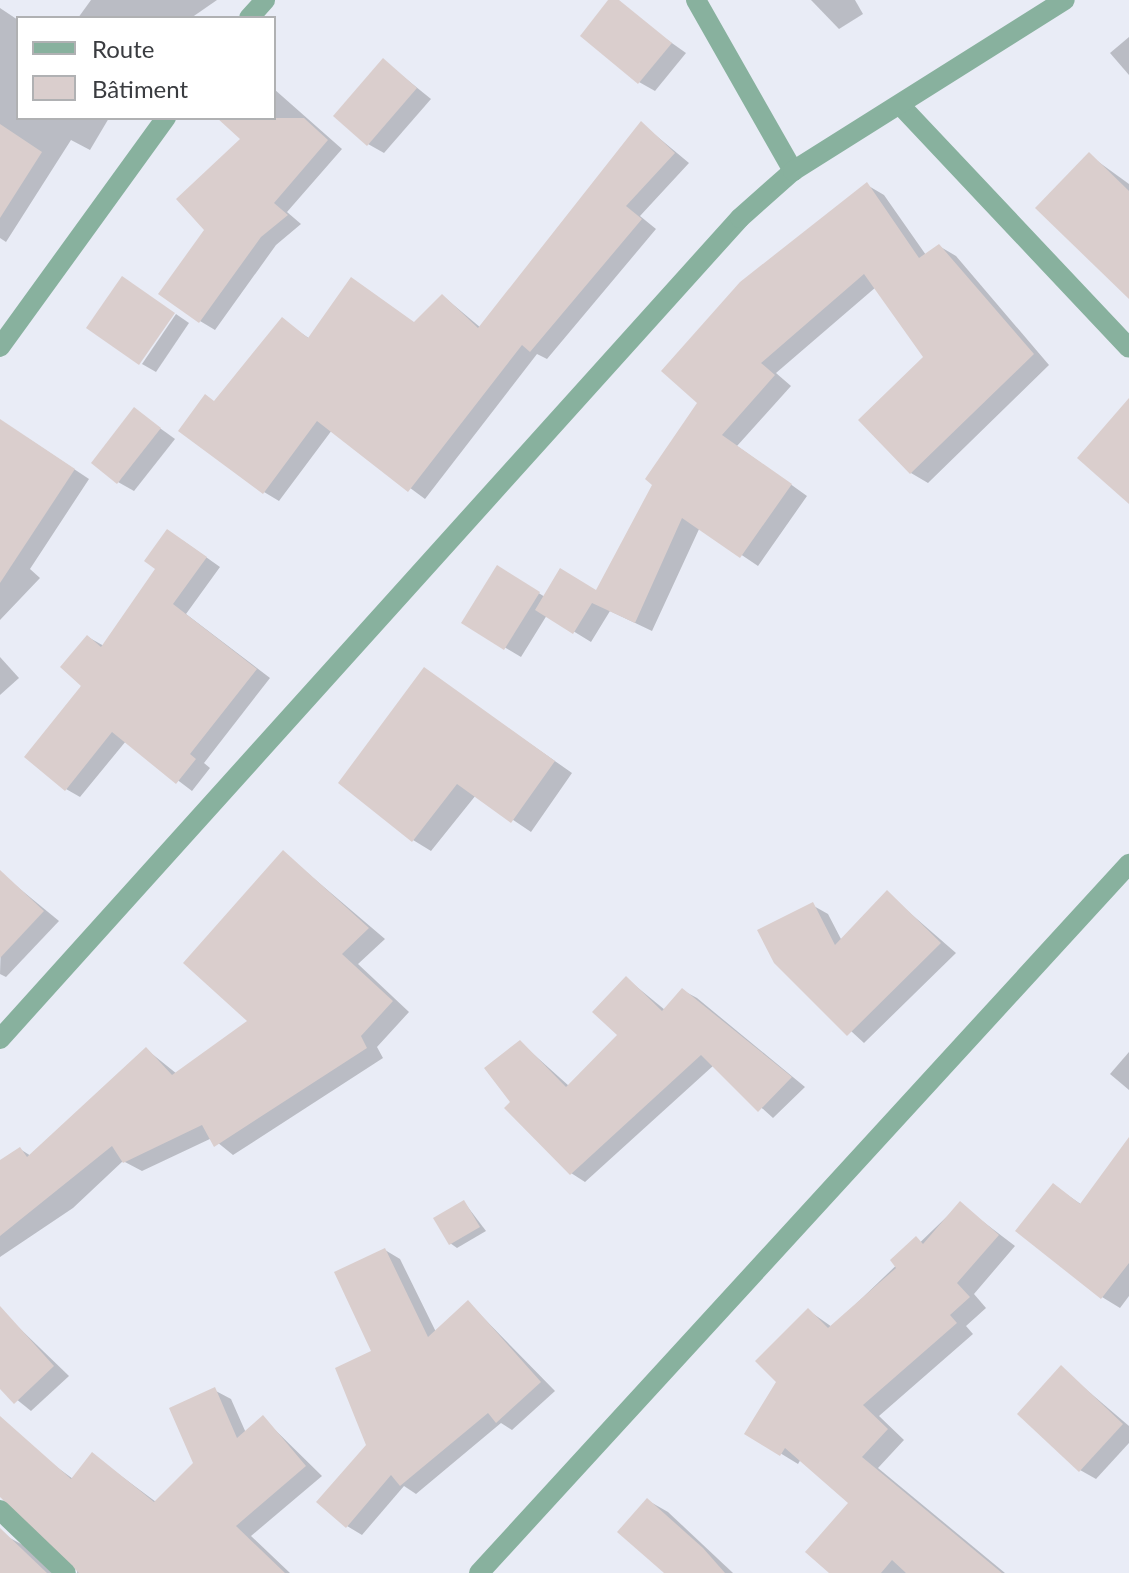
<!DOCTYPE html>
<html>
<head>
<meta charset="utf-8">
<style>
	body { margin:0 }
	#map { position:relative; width:1129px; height:1573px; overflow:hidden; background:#e9ecf6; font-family:Lato,sans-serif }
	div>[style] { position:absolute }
	.shadow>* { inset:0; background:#0003 }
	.building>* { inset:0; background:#dacecd }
	.minor>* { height:20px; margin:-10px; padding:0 10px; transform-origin:10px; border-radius:10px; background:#88b19e }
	span { translate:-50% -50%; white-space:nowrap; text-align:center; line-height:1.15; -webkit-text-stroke:8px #fff; paint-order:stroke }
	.legend { position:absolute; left:16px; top:16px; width:260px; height:104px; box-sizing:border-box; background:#fff; border:2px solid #b0b1b3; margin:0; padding:10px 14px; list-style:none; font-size:24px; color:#3a3c40 }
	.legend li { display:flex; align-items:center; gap:16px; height:40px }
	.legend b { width:40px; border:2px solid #b0b1b3 }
</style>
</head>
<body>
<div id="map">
	<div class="shadow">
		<div style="clip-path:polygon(91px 0,217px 0,191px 18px,78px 18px)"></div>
		<div style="clip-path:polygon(611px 0,686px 53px,655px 91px,639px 82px)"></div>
		<div style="clip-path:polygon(811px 0,855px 0,863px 14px,839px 29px)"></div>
		<div style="clip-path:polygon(0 8px,18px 20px,18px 118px,109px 118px,90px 150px,71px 140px,6px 242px,0 238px)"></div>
		<div style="clip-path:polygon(1129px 37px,1129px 75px,1110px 53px)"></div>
		<div style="clip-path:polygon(384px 61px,431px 99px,384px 153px,368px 144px)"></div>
		<div style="clip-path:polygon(274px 89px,342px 149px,287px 212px,301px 224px,276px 245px,215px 330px,200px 321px,207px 229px,243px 139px,220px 118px,274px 118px)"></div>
		<div style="clip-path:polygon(641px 123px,689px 163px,640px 216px,656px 229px,547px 359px,537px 354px,425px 499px,332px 430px,279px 501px,264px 492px,215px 402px,282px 320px,310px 339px,416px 324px,443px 296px,481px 328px)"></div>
		<div style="clip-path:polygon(1089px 155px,1129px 184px,1129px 293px)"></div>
		<div style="clip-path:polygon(867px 185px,884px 195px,926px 255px,939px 246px,956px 256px,1049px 365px,928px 483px,911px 473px,925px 357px,876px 287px,776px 373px,791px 386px,737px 446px,807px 496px,758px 566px,700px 527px,652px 631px,610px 611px,591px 642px,547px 615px,521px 657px,464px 623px,513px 577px,545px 597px,597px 592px)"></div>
		<div style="clip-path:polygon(176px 314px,189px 323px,156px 372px,142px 364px)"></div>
		<div style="clip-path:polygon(135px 410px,175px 439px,134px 491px,118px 482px)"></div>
		<div style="clip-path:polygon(26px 437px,89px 479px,30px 569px,40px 578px,0 620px,0 445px)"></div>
		<div style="clip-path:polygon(182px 540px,220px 567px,186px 614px,270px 678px,204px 763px,210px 768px,192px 791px,126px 741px,80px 797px,66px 789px,88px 637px,104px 646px)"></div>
		<div style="clip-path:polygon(0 657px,19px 678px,0 695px)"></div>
		<div style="clip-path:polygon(425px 670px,572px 773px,531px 832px,476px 795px,431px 851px,413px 840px)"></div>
		<div style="clip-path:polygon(284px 853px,385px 939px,358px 964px,409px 1012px,377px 1047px,383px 1058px,233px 1155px,212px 1138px,142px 1171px,123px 1161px,73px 1208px,0 1257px,0 1164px,20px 1149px,31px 1156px,146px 1049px,177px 1074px,250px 1021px)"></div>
		<div style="clip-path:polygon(3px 875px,59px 921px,6px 977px,0 974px)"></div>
		<div style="clip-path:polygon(887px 893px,956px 953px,864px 1043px,776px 962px,812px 905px,828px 914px,842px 941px)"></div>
		<div style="clip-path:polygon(626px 978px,665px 1010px,682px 990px,697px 998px,805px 1087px,773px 1118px,714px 1065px,585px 1182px,571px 1173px,513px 1102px,520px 1042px,569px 1086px,620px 1035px)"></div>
		<div style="clip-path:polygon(1129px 1052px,1129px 1090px,1110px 1074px)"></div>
		<div style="clip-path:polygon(1129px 1140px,1129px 1296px,1120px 1308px,1102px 1297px,1053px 1185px,1082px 1205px)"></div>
		<div style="clip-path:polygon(464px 1202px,486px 1231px,457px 1248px,450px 1243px)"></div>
		<div style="clip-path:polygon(960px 1204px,1015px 1246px,974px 1294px,986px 1308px,966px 1326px,973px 1334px,879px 1416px,904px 1440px,878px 1468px,1005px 1573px,832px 1573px,851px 1503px,801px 1459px,798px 1464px,747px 1433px,779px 1382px,808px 1310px,832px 1327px)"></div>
		<div style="clip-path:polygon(385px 1250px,400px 1259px,436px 1332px,469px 1303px,555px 1391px,512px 1430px,501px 1423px,416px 1494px,404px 1486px,362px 1535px,347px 1526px,368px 1445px)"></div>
		<div style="clip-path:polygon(12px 1321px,69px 1376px,31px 1411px,0 1386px,0 1332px)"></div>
		<div style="clip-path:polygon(1061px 1368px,1129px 1426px,1129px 1443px,1096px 1479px,1080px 1470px)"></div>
		<div style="clip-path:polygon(214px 1390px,231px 1399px,246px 1433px,263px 1418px,322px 1476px,251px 1536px,290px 1573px,77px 1573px,77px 1563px,0 1489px,0 1425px,73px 1479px,93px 1455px,156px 1502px,195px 1463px)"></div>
		<div style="clip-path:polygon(647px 1500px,668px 1512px,733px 1573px,667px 1573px)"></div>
		<div style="clip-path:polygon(6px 1536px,23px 1545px,52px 1573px,0 1573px)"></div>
	</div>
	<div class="building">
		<div style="clip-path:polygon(608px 0,619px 0,672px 43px,638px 84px,580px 36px)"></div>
		<div style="clip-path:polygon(383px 58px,417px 88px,367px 146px,333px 116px)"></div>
		<div style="clip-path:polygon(217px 118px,304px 118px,328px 140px,274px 203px,288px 215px,261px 237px,199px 323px,158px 294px,204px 230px,176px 199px,240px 139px)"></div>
		<div style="clip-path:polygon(641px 121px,675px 153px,626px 206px,642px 219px,530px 352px,522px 345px,408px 492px,317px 421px,263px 494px,178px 431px,205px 394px,214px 401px,282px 317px,308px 338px,351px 277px,414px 322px,442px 294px,478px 328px)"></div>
		<div style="clip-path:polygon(0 124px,42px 152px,0 218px)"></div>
		<div style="clip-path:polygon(1089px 152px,1129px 191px,1129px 299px,1035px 208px)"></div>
		<div style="clip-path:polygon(867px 182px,919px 258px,939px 244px,1034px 354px,910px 474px,858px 420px,923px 357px,864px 274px,761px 363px,775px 375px,722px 435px,792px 484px,740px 558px,682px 518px,635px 623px,592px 603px,573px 634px,535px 610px,560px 568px,596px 590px,652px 485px,645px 479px,697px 403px,661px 371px,740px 282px)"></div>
		<div style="clip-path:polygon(122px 276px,175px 313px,139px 365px,86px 328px)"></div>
		<div style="clip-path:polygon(1129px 398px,1129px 504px,1077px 458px)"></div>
		<div style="clip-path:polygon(134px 407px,161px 428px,117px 484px,91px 463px)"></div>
		<div style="clip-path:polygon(0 419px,75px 469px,0 583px)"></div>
		<div style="clip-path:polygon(167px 529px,207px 557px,173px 604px,257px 669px,190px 754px,196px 759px,176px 784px,112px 732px,65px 791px,24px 757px,81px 686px,60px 667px,87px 635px,101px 647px,155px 569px,144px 561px)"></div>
		<div style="clip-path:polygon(497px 565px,540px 592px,504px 650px,461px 623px)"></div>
		<div style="clip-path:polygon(424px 667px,555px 761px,511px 823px,457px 784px,412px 842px,338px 783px)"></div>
		<div style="clip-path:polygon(283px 850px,369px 928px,342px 954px,393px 1001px,361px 1036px,367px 1048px,214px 1147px,202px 1125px,123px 1163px,112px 1146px,0 1236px,0 1160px,20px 1147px,27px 1157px,146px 1047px,172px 1075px,247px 1021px,183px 963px)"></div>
		<div style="clip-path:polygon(0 870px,44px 911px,0 958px)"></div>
		<div style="clip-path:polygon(887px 890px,941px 943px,847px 1036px,774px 963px,757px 930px,813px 902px,835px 945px)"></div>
		<div style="clip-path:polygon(626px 976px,662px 1011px,682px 988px,792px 1077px,758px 1112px,701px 1055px,570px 1175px,504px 1108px,510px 1102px,484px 1068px,520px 1040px,566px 1087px,617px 1035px,592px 1012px)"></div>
		<div style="clip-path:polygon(1129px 1137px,1129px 1263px,1101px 1299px,1015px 1231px,1053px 1183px,1080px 1204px)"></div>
		<div style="clip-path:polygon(464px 1200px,480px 1227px,449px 1245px,433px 1218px)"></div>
		<div style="clip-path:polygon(960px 1201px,999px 1235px,957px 1283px,970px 1297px,950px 1315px,957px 1323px,863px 1405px,888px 1429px,862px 1457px,1002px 1573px,906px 1573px,892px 1560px,881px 1573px,829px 1573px,805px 1552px,848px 1503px,785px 1448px,780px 1456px,744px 1434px,776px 1382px,755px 1361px,808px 1308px,828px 1328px,896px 1268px,890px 1260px,916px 1236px,923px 1244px)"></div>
		<div style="clip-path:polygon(385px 1248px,428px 1337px,468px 1300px,541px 1382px,496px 1423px,488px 1413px,400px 1486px,391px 1475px,346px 1528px,316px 1502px,366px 1445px,335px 1368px,371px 1351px,334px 1272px)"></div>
		<div style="clip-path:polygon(0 1306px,54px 1366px,14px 1404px,0 1389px)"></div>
		<div style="clip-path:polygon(1061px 1365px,1123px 1424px,1079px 1472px,1017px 1414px)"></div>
		<div style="clip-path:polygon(215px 1387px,237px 1438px,263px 1415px,306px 1466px,236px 1526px,285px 1573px,79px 1573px,0 1497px,0 1416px,71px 1479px,92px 1452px,154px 1502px,193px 1463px,169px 1408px)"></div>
		<div style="clip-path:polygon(647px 1498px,703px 1548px,725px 1573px,664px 1573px,617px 1532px)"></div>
		<div style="clip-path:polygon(0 1528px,47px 1573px,0 1573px)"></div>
	</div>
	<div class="minor">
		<div style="left:696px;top:0;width:197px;rotate:60.4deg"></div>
		<div style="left:249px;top:18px;width:24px;rotate:-48deg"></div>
		<div style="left:901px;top:106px;width:332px;rotate:46.7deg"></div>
		<div style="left:0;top:347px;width:283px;rotate:-54.1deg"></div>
		<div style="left:0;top:1039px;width:1105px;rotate:-47.97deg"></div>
		<div style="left:740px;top:218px;width:71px;rotate:-41.6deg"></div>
		<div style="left:793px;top:171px;width:321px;rotate:-32.2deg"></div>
		<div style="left:0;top:1510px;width:91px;rotate:43.7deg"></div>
		<div style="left:479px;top:1573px;width:962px;rotate:-47.49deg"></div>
	</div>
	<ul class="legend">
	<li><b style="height:10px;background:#88b19e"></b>Route</li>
	<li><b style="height:22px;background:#dacecd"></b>Bâtiment</li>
	</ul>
</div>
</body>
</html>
